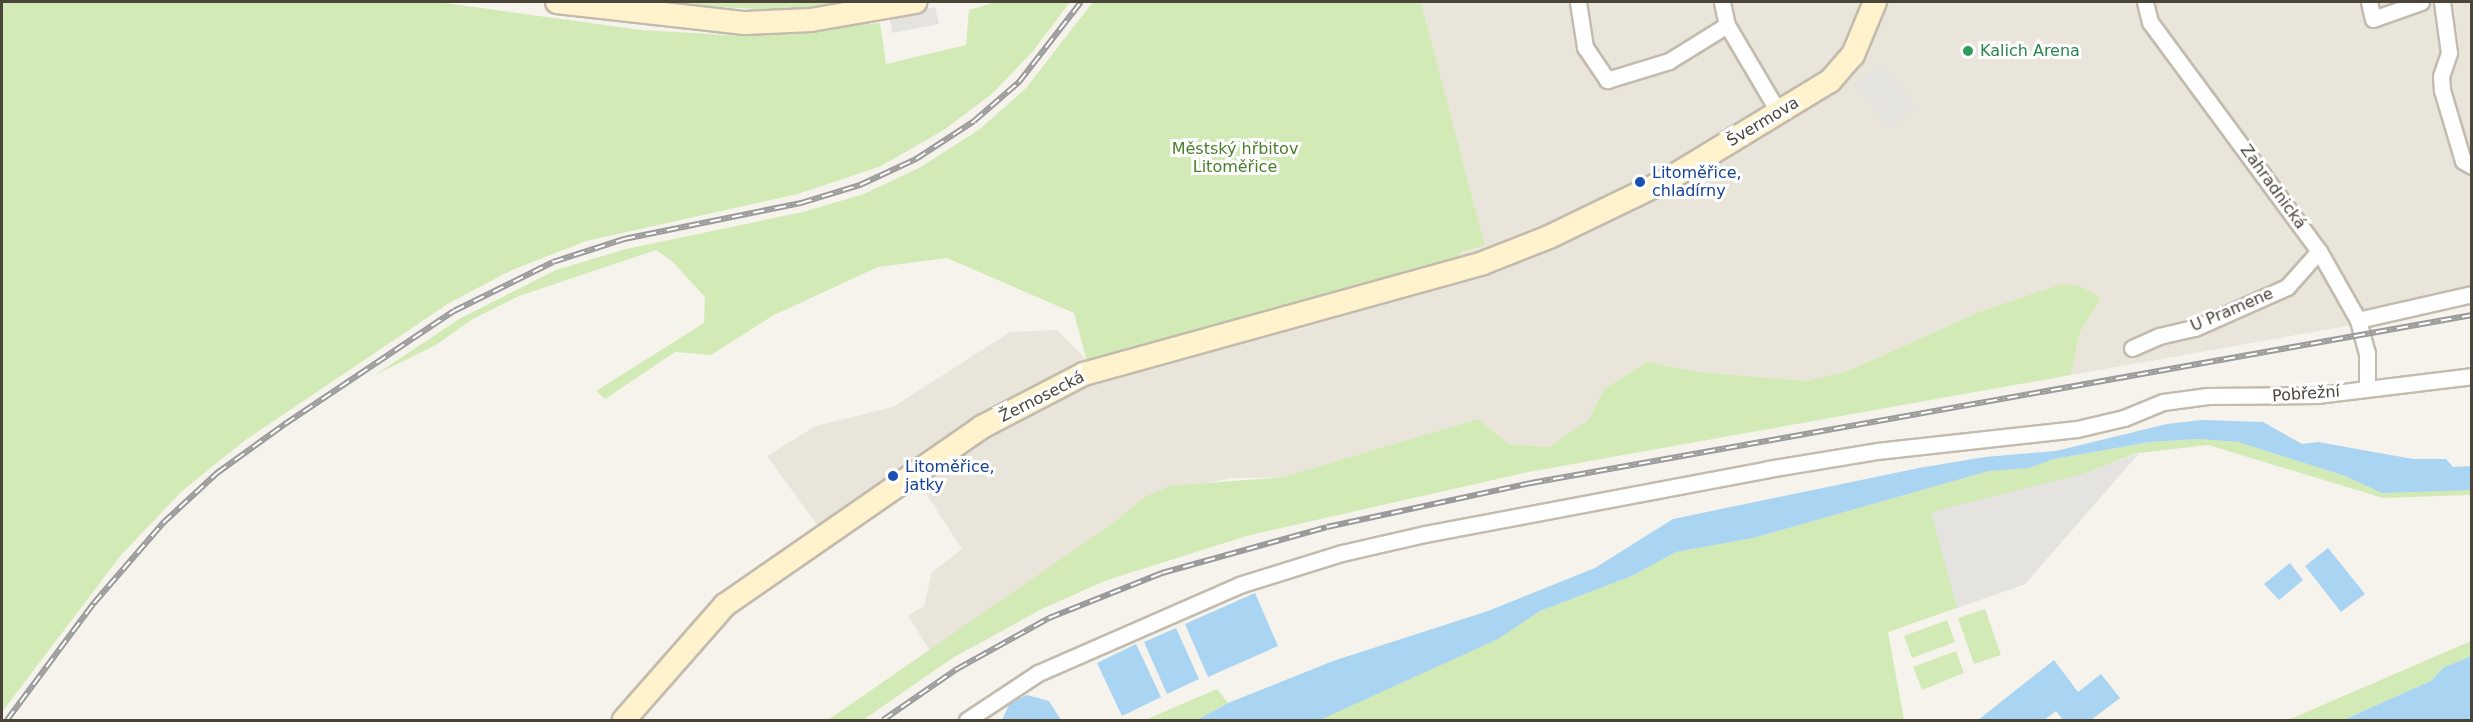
<!DOCTYPE html>
<html>
<head>
<meta charset="utf-8">
<style>
	body { margin:0 }
	#map { position:relative; width:2473px; height:722px; overflow:hidden; background:#f6f3ec; font-family:"DejaVu Sans",sans-serif }
	div>[style] { position:absolute }
	.residential>* { inset:0; background:#eae5da }
	.green>* { inset:0; background:#d2eab5 }
	.parking>* { inset:0; background:#e5e3e0 }
	.water>* { inset:0; background:#a9d4f2 }
	.roads { filter:drop-shadow(2px 0 #c2bbae) drop-shadow(-2px 0 #c2bbae) drop-shadow(0 2px #c2bbae) drop-shadow(0 -2px #c2bbae) }
	.street>* { height:15px; margin:-7.5px; padding:0 7.5px; transform-origin:7.5px; border-radius:7.5px; background:#fff }
	.secondary>* { height:22px; margin:-11px; padding:0 11px; transform-origin:11px; border-radius:11px; background:#fff3cd }
	.rail>* { height:6px; margin-top:-3px; transform-origin:0; background:repeating-linear-gradient(90deg,#fff 0 11px,#9a9a9a 0 22px); box-sizing:border-box; border-block:2px solid #9a9a9a }
	.dots>* { width:16px; height:16px; translate:-50% -50%; box-sizing:border-box; border:3px solid #fff; border-radius:50% }
	span { translate:-50% -50%; white-space:nowrap; text-align:center; line-height:1.15; -webkit-text-stroke:6px #fff; paint-order:stroke }
	.leisure-label { font-size:16px; color:#27864d }
	.left { translate:0 -50%; text-align:left }
	.street-label { font-size:16px; color:#4b4439 }
	.park-label { font-size:16px; color:#4a7f2a }
	.transit-label { font-size:16px; color:#164399 }
	.frame { position:absolute; inset:0; border:3px solid #4b4439; pointer-events:none }
</style>
</head>
<body>
<div id="map">
	<div class="residential">
		<div style="clip-path:polygon(1421px 2px,2471px 2px,2471px 304px,2071px 375px,2080px 332px,2101px 298px,1979px 312px,1848px 371px,1807px 381px,1698px 372px,1648px 362px,1605px 388px,1588px 420px,1549px 447px,1509px 444px,1478px 419px,1283px 477px,1231px 478px,1143px 498px,1113px 523px,930px 651px,908px 616px,924px 606px,932px 572px,962px 549px,908px 466px,820px 529px,767px 456px,816px 426px,893px 407px,1010px 332px,1057px 330px,1087px 360px,1485px 246px)"></div>
	</div>
	<div class="green">
		<div style="clip-path:polygon(2px 2px,438px 2px,641px 30px,745px 36px,880px 23px,886px 64px,966px 45px,969px 10px,996px 2px,1070px 2px,1033px 51px,993px 93px,944px 130px,881px 166px,798px 194px,586px 241px,512px 270px,449px 303px,244px 441px,182px 491px,121px 555px,2px 712px)"></div>
		<div style="clip-path:polygon(623px 2px,868px 2px,815px 12px)"></div>
		<div style="clip-path:polygon(1093px 2px,1421px 2px,1485px 246px,1461px 252px,1456px 260px,1087px 361px,1074px 313px,947px 258px,878px 267px,774px 315px,711px 355px,675px 352px,605px 399px,596px 391px,704px 323px,705px 297px,672px 261px,656px 250px,519px 296px,471px 320px,436px 345px,375px 375px,459px 319px,556px 270px,626px 249px,803px 212px,864px 194px,921px 167px,980px 129px,1026px 88px)"></div>
		<div style="clip-path:polygon(2062px 284px,2080px 286px,2101px 298px,2080px 332px,2071px 375px,1528px 472px,1250px 535px,1107px 580px,1044px 608px,954px 657px,863px 720px,828px 720px,1113px 523px,1143px 498px,1170px 486px,1283px 477px,1478px 419px,1509px 444px,1549px 447px,1588px 420px,1605px 388px,1648px 362px,1698px 372px,1807px 381px,1848px 371px,1979px 312px)"></div>
		<div style="clip-path:polygon(evenodd,2199px 439px,2238px 442px,2345px 476px,2382px 493px,2459px 488px,2471px 490px,2471px 495px,2383px 498px,2208px 445px,2139px 453px,2025px 584px,1888px 632px,1904px 720px,1320px 720px,1497px 639px,1540px 611px,1632px 576px,1676px 552px,1753px 538px,1989px 471px,2029px 468px,2054px 459px,2150px 442px,2199px 439px,2137px 453px,2137px 454px,2025px 584px,2086px 473px,2137px 453px)"></div>
		<div style="clip-path:polygon(1985px 609px,2001px 655px,1974px 664px,1958px 618px)"></div>
		<div style="clip-path:polygon(1947px 620px,1955px 642px,1912px 658px,1904px 636px)"></div>
		<div style="clip-path:polygon(2471px 641px,2471px 656px,2443px 668px,2431px 681px,2343px 720px,2288px 720px)"></div>
		<div style="clip-path:polygon(1956px 651px,1964px 673px,1922px 690px,1913px 667px)"></div>
		<div style="clip-path:polygon(1217px 689px,1228px 703px,1197px 720px,1145px 720px)"></div>
	</div>
	<div class="parking">
		<div style="clip-path:polygon(935px 7px,939px 24px,892px 33px,889px 15px)"></div>
		<div style="clip-path:polygon(1883px 64px,1916px 108px,1889px 128px,1855px 83px)"></div>
		<div style="clip-path:polygon(2139px 453px,2025px 584px,1957px 608px,1931px 512px,2086px 473px)"></div>
	</div>
	<div class="water">
		<div style="clip-path:polygon(2202px 420px,2263px 422px,2302px 444px,2318px 442px,2413px 459px,2446px 459px,2453px 467px,2471px 466px,2471px 490px,2382px 493px,2345px 476px,2238px 442px,2199px 439px,2150px 442px,2054px 459px,2029px 468px,1989px 471px,1753px 538px,1676px 552px,1632px 576px,1540px 611px,1498px 639px,1320px 720px,1197px 720px,1228px 703px,1333px 661px,1488px 611px,1595px 568px,1673px 519px,1919px 468px,1985px 457px,2056px 451px,2167px 424px)"></div>
		<div style="clip-path:polygon(2328px 548px,2365px 594px,2341px 612px,2305px 566px)"></div>
		<div style="clip-path:polygon(2290px 563px,2303px 580px,2279px 600px,2264px 584px)"></div>
		<div style="clip-path:polygon(1255px 593px,1278px 646px,1208px 677px,1185px 624px)"></div>
		<div style="clip-path:polygon(1176px 628px,1199px 679px,1167px 694px,1144px 642px)"></div>
		<div style="clip-path:polygon(1136px 644px,1161px 697px,1122px 716px,1097px 663px)"></div>
		<div style="clip-path:polygon(2471px 656px,2471px 720px,2343px 720px,2431px 681px,2443px 668px)"></div>
		<div style="clip-path:polygon(2054px 660px,2078px 692px,2101px 674px,2120px 698px,2091px 720px,2063px 720px,2056px 711px,2044px 720px,1978px 720px)"></div>
		<div style="clip-path:polygon(1027px 695px,1049px 701px,1061px 720px,1002px 720px,1010px 703px)"></div>
	</div>
	<div class="roads">
		<div class="street">
			<div style="left:1578px;top:2px;width:46px;rotate:81.2deg"></div>
			<div style="left:1585px;top:47px;width:40px;rotate:56deg"></div>
			<div style="left:1607px;top:80px;width:65px;rotate:-17deg"></div>
			<div style="left:1669px;top:61px;width:68px;rotate:-31.8deg"></div>
			<div style="left:1722px;top:2px;width:24px;rotate:78deg"></div>
			<div style="left:1727px;top:25px;width:102px;rotate:59.4deg"></div>
			<div style="left:2145px;top:2px;width:21px;rotate:76deg"></div>
			<div style="left:2150px;top:22px;width:285px;rotate:53.6deg"></div>
			<div style="left:2319px;top:251px;width:79px;rotate:60.5deg"></div>
			<div style="left:2358px;top:320px;width:34px;rotate:75deg"></div>
			<div style="left:2367px;top:353px;width:35px;rotate:90deg"></div>
			<div style="left:2369px;top:2px;width:17px;rotate:77deg"></div>
			<div style="left:2373px;top:19px;width:51px;rotate:-19.5deg"></div>
			<div style="left:2442px;top:2px;width:51px;rotate:82.2deg"></div>
			<div style="left:2449px;top:53px;width:24px;rotate:109deg"></div>
			<div style="left:2441px;top:76px;width:14px;rotate:86deg"></div>
			<div style="left:2442px;top:90px;width:74px;rotate:73.5deg"></div>
			<div style="left:2463px;top:161px;width:10px;rotate:29deg"></div>
			<div style="left:2358px;top:320px;width:117px;rotate:-12.8deg"></div>
			<div style="left:2132px;top:348px;width:30px;rotate:-24deg"></div>
			<div style="left:2159px;top:336px;width:37px;rotate:-13deg"></div>
			<div style="left:2195px;top:328px;width:101px;rotate:-24deg"></div>
			<div style="left:2287px;top:287px;width:48px;rotate:-48.4deg"></div>
			<div style="left:967px;top:720px;width:85px;rotate:-33.5deg"></div>
			<div style="left:1038px;top:673px;width:219px;rotate:-23.6deg"></div>
			<div style="left:1239px;top:585px;width:108px;rotate:-17.3deg"></div>
			<div style="left:1342px;top:553px;width:85px;rotate:-12.9deg"></div>
			<div style="left:1425px;top:534px;width:349px;rotate:-10.7deg"></div>
			<div style="left:1768px;top:469px;width:110px;rotate:-9.4deg"></div>
			<div style="left:1877px;top:451px;width:201px;rotate:-6.3deg"></div>
			<div style="left:2077px;top:429px;width:48px;rotate:-13.2deg"></div>
			<div style="left:2124px;top:418px;width:42px;rotate:-22.3deg"></div>
			<div style="left:2163px;top:402px;width:45px;rotate:-7.6deg"></div>
			<div style="left:2208px;top:396px;width:110px;rotate:-0.5deg"></div>
			<div style="left:2318px;top:395px;width:155px;rotate:-7deg"></div>
		</div>
		<div class="secondary">
			<div style="left:557px;top:2px;width:189px;rotate:6.4deg"></div>
			<div style="left:745px;top:23px;width:66px;rotate:-2.6deg"></div>
			<div style="left:811px;top:20px;width:106px;rotate:-9.8deg"></div>
			<div style="left:624px;top:720px;width:153px;rotate:-48.7deg"></div>
			<div style="left:725px;top:605px;width:313px;rotate:-34.7deg"></div>
			<div style="left:982px;top:427px;width:115px;rotate:-27.5deg"></div>
			<div style="left:1084px;top:374px;width:414px;rotate:-15.5deg"></div>
			<div style="left:1483px;top:263px;width:71px;rotate:-21.5deg"></div>
			<div style="left:1549px;top:237px;width:131px;rotate:-25.8deg"></div>
			<div style="left:1667px;top:180px;width:191px;rotate:-31.3deg"></div>
			<div style="left:1830px;top:81px;width:35px;rotate:-49deg"></div>
			<div style="left:1853px;top:55px;width:57px;rotate:-67.5deg"></div>
		</div>
	</div>
	<div class="rail">
		<div style="left:7px;top:720px;width:146px;rotate:-53.4deg"></div>
		<div style="left:94px;top:603px;width:106px;rotate:-49.2deg"></div>
		<div style="left:163px;top:523px;width:74px;rotate:-42.8deg"></div>
		<div style="left:217px;top:473px;width:84px;rotate:-35.8deg"></div>
		<div style="left:285px;top:424px;width:203px;rotate:-33.8deg"></div>
		<div style="left:454px;top:311px;width:110px;rotate:-26.3deg"></div>
		<div style="left:553px;top:262px;width:75px;rotate:-17.9deg"></div>
		<div style="left:624px;top:239px;width:181px;rotate:-11.5deg"></div>
		<div style="left:801px;top:203px;width:62px;rotate:-17deg"></div>
		<div style="left:860px;top:185px;width:62px;rotate:-24.9deg"></div>
		<div style="left:916px;top:159px;width:69px;rotate:-33.2deg"></div>
		<div style="left:974px;top:121px;width:60px;rotate:-40.9deg"></div>
		<div style="left:1019px;top:82px;width:101px;rotate:-52.2deg"></div>
		<div style="left:883px;top:720px;width:90px;rotate:-34.6deg"></div>
		<div style="left:957px;top:669px;width:105px;rotate:-29deg"></div>
		<div style="left:1049px;top:618px;width:122px;rotate:-21.7deg"></div>
		<div style="left:1162px;top:573px;width:171px;rotate:-15.6deg"></div>
		<div style="left:1327px;top:527px;width:209px;rotate:-12.2deg"></div>
		<div style="left:1531px;top:483px;width:956px;rotate:-10.12deg"></div>
	</div>
	<div class="dots">
		<div style="left:1968px;top:51px;background:#2e9e5b"></div>
		<div style="left:1640px;top:182px;background:#1a4fb4"></div>
		<div style="left:893px;top:476px;background:#1a4fb4"></div>
	</div>
	<div class="leisure-label">
		<span class="left" style="left:1980px;top:51px">Kalich Arena</span>
	</div>
	<div class="street-label">
		<span style="left:1763px;top:122px;rotate:-31deg">Švermova</span>
		<span style="left:2273px;top:187px;rotate:54deg">Zahradnická</span>
		<span style="left:2232px;top:310px;rotate:-23deg">U Pramene</span>
		<span style="left:2306px;top:394px;rotate:-4deg">Pobřežní</span>
		<span style="left:1042px;top:397px;rotate:-27deg">Žernosecká</span>
	</div>
	<div class="park-label">
		<span style="left:1235px;top:158px">Městský hřbitov<br>Litoměřice</span>
	</div>
	<div class="transit-label">
		<span class="left" style="left:1652px;top:182px">Litoměřice,<br>chladírny</span>
		<span class="left" style="left:905px;top:476px">Litoměřice,<br>jatky</span>
	</div>
	<div class="frame"></div>
</div>
</body>
</html>
